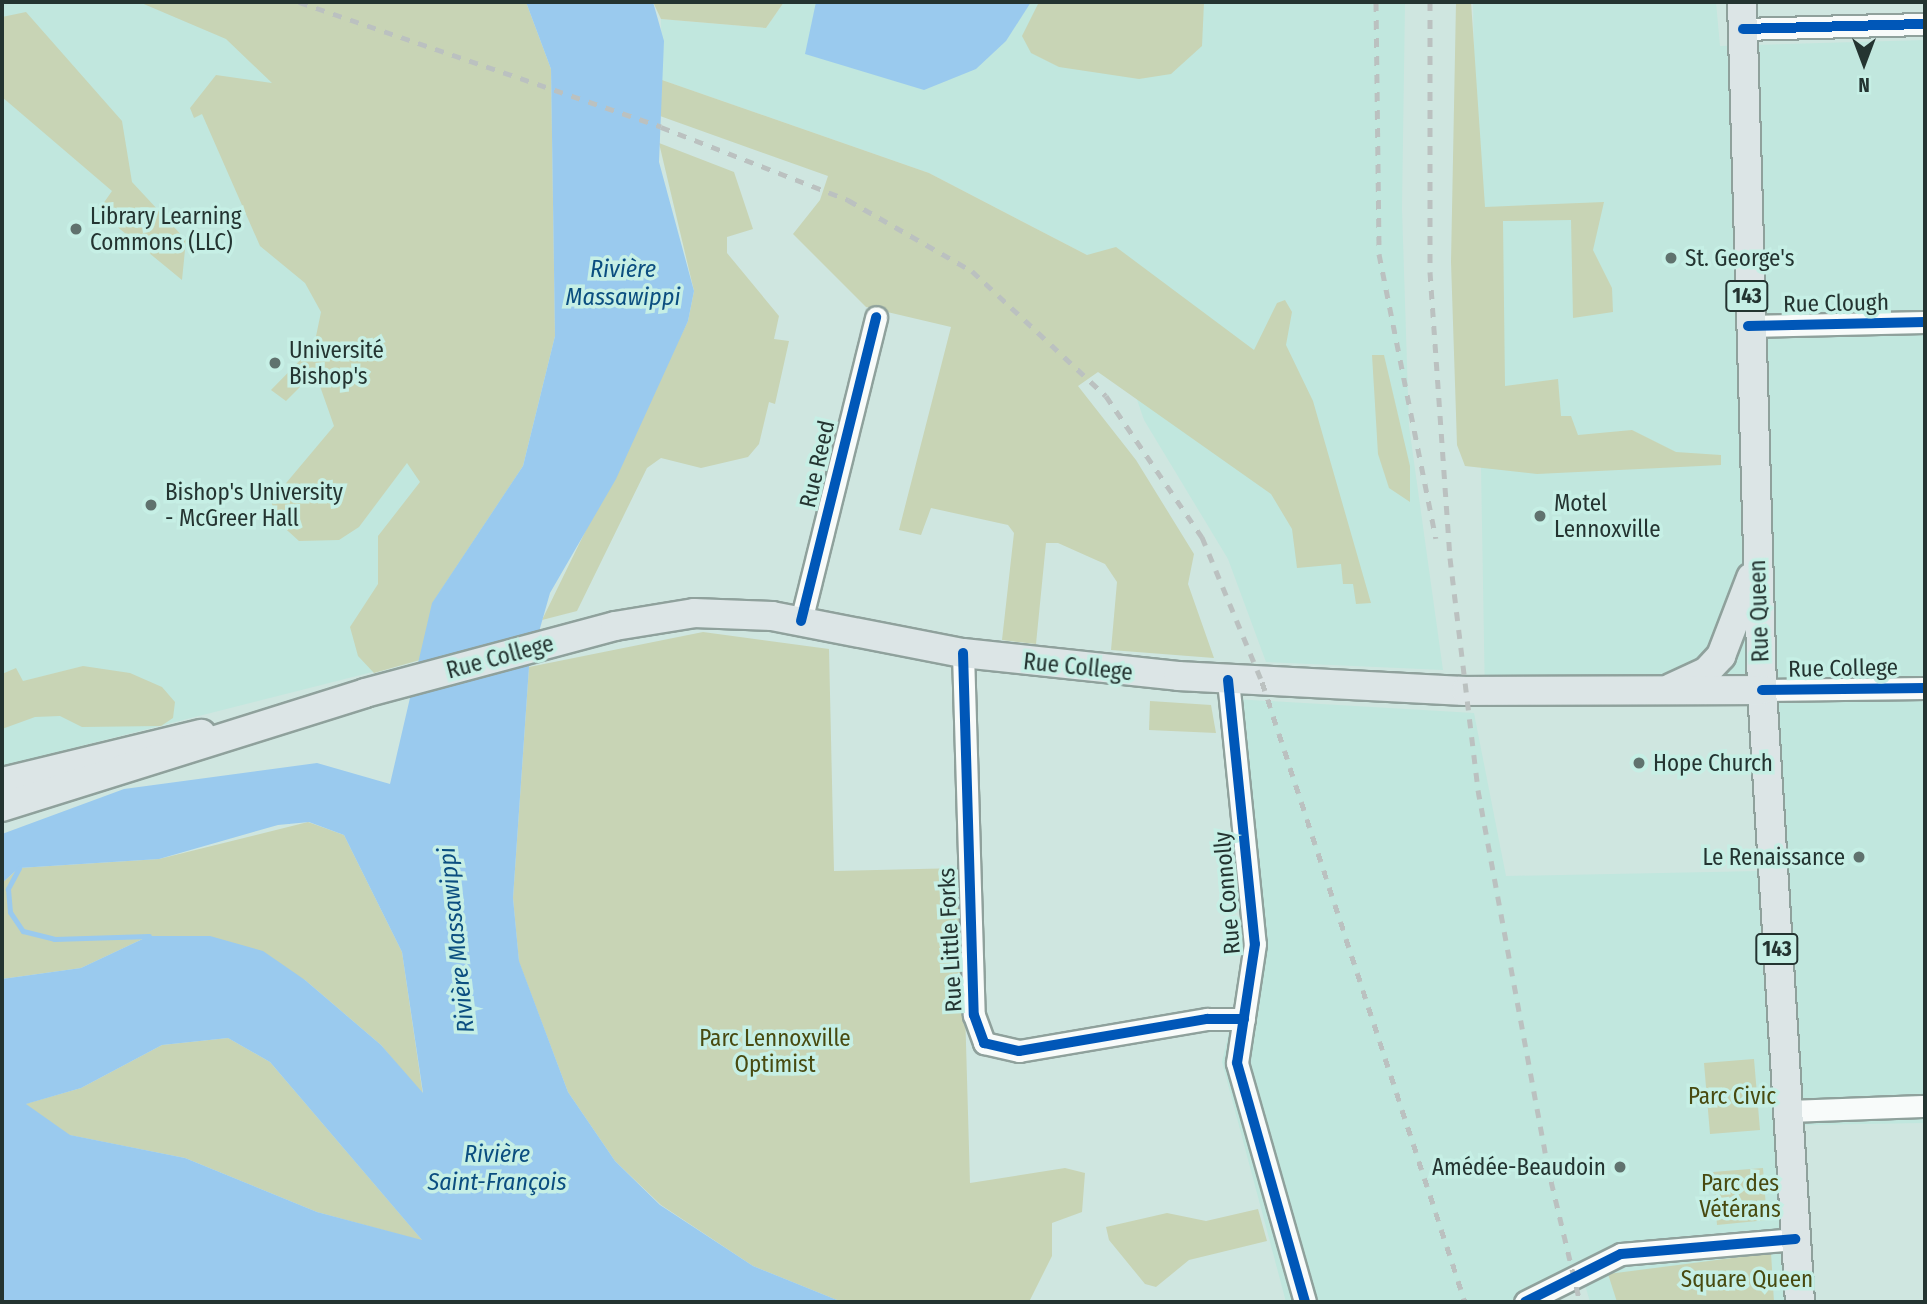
<!DOCTYPE html>
<html>
<head>
<meta charset="utf-8">
<style>
	body { margin:0 }
	#map { position:relative; width:1927px; height:1304px; overflow:hidden; background:#cfe6e0; font-family:"Fira Sans Condensed",sans-serif }
	div>[style] { position:absolute }
	.built>* { inset:0; background:#c1e7de }
	.green>* { inset:0; background:#c8d4b5 }
	.water>* { inset:0; background:#9acaee }
	.stream>* { height:5px; margin:-2.5px; padding:0 2.5px; transform-origin:2.5px; border-radius:2.5px; background:#9acaee }
	.roads { filter:drop-shadow(2px 0 #8fa19c) drop-shadow(-2px 0 #8fa19c) drop-shadow(0 2px #8fa19c) drop-shadow(0 -2px #8fa19c) }
	.minor>* { height:21px; margin:-10.5px; padding:0 10.5px; transform-origin:10.5px; border-radius:10.5px; background:#f8fbfa }
	.major>* { height:28px; margin:-14px; padding:0 14px; transform-origin:14px; border-radius:14px; background:#dce5e6 }
	.rail>* { height:5px; margin-top:-2.5px; transform-origin:0; background:repeating-linear-gradient(90deg,#bbc1c0 0 9px,transparent 0 18px) }
	.cycleway>* { height:10px; margin:-5px; padding:0 5px; transform-origin:5px; border-radius:5px; background:#0057b8 }
	.dots>* { width:19px; height:19px; translate:-50% -50%; box-sizing:border-box; border:4px solid #c6efe5; border-radius:50% }
	span { translate:-50% -50%; white-space:nowrap; text-align:center; line-height:1.15; -webkit-text-stroke:7px #c6efe5; paint-order:stroke }
	.shield-label span { padding:2px 5px; background:#c6efe5; border:2px solid; border-radius:5px; -webkit-text-stroke-width:0 }
	.shield-label { font-size:21px; color:#243431; font-weight:700 }
	.poi-label { font-size:23px; color:#243431 }
	.left { translate:0 -50%; text-align:left }
	.right { translate:-100% -50%; text-align:right }
	.street-label { font-size:23px; color:#243431 }
	.park-label { font-size:23px; color:#484a10 }
	.water-label { font-size:24px; color:#0b4e80; font-style:italic }
	.frame { position:absolute; inset:0; border:4px solid #243431; pointer-events:none }
	.north { position:absolute; left:1829px; top:28px; width:70px; height:70px; -webkit-text-stroke:5px #c6efe5; paint-order:stroke; rotate:180deg; font-size:19px; font-weight:700; line-height:28px; text-align:center; color:#243431 }
	.north::after { content:''; display:block; margin:auto; width:24px; height:32px; background:#243431; clip-path:polygon(50% 0,100% 100%,50% 72%,0 100%) }
</style>
</head>
<body>
<div id="map">
	<div class="built">
		<div style="clip-path:polygon(2px 2px,299px 2px,552px 97px,523px 466px,433px 602px,420px 660px,2px 766px)"></div>
		<div style="clip-path:polygon(784px 2px,1405px 2px,1402px 209px,1409px 426px,1443px 670px,1266px 662px,1228px 559px,1144px 420px,1087px 255px,929px 173px,662px 80px,661px 19px,766px 28px)"></div>
		<div style="clip-path:polygon(1473px 2px,1716px 2px,1720px 46px,1925px 40px,1925px 1123px,1801px 1125px,1816px 1302px,1590px 1302px,1585px 1285px,1556px 1302px,1286px 1302px,1222px 1062px,1243px 971px,1244px 933px,1218px 698px,1474px 713px,1506px 876px,1761px 871px,1752px 700px,1485px 700px)"></div>
	</div>
	<div class="green">
		<div style="clip-path:polygon(139px 2px,526px 2px,551px 69px,555px 336px,523px 466px,433px 602px,420px 660px,374px 673px,358px 656px,350px 627px,378px 584px,378px 536px,420px 482px,407px 463px,359px 527px,339px 540px,299px 541px,278px 522px,271px 501px,334px 426px,315px 372px,286px 401px,271px 390px,314px 346px,321px 312px,305px 283px,260px 246px,202px 114px,194px 118px,190px 108px,216px 75px,272px 83px,226px 39px)"></div>
		<div style="clip-path:polygon(653px 2px,784px 2px,766px 28px,661px 19px)"></div>
		<div style="clip-path:polygon(1039px 2px,1204px 2px,1202px 46px,1171px 74px,1139px 79px,1059px 67px,1031px 53px,1022px 36px)"></div>
		<div style="clip-path:polygon(1456px 2px,1471px 2px,1485px 207px,1604px 202px,1593px 250px,1612px 288px,1613px 312px,1573px 318px,1571px 220px,1503px 221px,1505px 386px,1558px 379px,1561px 416px,1571px 416px,1578px 435px,1632px 430px,1676px 452px,1721px 455px,1721px 465px,1537px 474px,1465px 466px,1457px 445px,1451px 262px)"></div>
		<div style="clip-path:polygon(26px 12px,122px 121px,132px 182px,186px 240px,182px 280px,98px 211px,112px 191px,2px 97px,2px 17px)"></div>
		<div style="clip-path:polygon(662px 80px,929px 173px,1087px 255px,1116px 247px,1254px 350px,1277px 303px,1285px 300px,1292px 312px,1286px 345px,1313px 401px,1371px 603px,1356px 604px,1353px 584px,1343px 584px,1341px 564px,1297px 568px,1292px 529px,1271px 494px,1098px 372px,1078px 386px,1136px 460px,1194px 554px,1188px 584px,1214px 658px,1111px 650px,1117px 582px,1105px 564px,1058px 543px,1046px 543px,1036px 644px,1002px 640px,1014px 533px,1008px 525px,931px 508px,921px 535px,899px 530px,951px 327px,866px 307px,793px 234px,820px 200px,828px 176px,660px 116px)"></div>
		<div style="clip-path:polygon(659px 143px,734px 172px,753px 229px,727px 237px,727px 253px,779px 316px,774px 339px,789px 341px,775px 404px,769px 402px,759px 444px,748px 457px,701px 468px,661px 458px,647px 468px,577px 611px,542px 620px,688px 321px,694px 291px)"></div>
		<div style="clip-path:polygon(1384px 355px,1410px 466px,1410px 502px,1389px 488px,1378px 454px,1372px 355px)"></div>
		<div style="clip-path:polygon(703px 632px,829px 649px,834px 871px,961px 868px,970px 1183px,1065px 1168px,1085px 1173px,1082px 1212px,1052px 1223px,1052px 1256px,1029px 1302px,842px 1302px,753px 1266px,661px 1205px,615px 1161px,568px 1092px,519px 962px,513px 898px,529px 667px)"></div>
		<div style="clip-path:polygon(83px 666px,130px 673px,162px 687px,175px 702px,173px 718px,161px 726px,82px 727px,60px 716px,35px 717px,2px 729px,2px 674px,16px 668px,23px 681px)"></div>
		<div style="clip-path:polygon(1150px 701px,1211px 705px,1216px 733px,1149px 730px)"></div>
		<div style="clip-path:polygon(308px 822px,344px 835px,402px 952px,423px 1095px,381px 1045px,305px 980px,149px 936px,81px 968px,2px 979px,2px 883px,19px 868px,159px 859px)"></div>
		<div style="clip-path:polygon(228px 1038px,270px 1062px,423px 1241px,317px 1212px,185px 1158px,69px 1135px,25px 1104px,81px 1088px,162px 1045px)"></div>
		<div style="clip-path:polygon(1754px 1059px,1760px 1130px,1710px 1134px,1704px 1063px)"></div>
		<div style="clip-path:polygon(1763px 1168px,1767px 1220px,1717px 1225px,1713px 1172px)"></div>
		<div style="clip-path:polygon(1258px 1209px,1267px 1241px,1189px 1260px,1156px 1287px,1145px 1284px,1109px 1240px,1106px 1227px,1167px 1213px,1206px 1221px)"></div>
		<div style="clip-path:polygon(1771px 1253px,1774px 1302px,1617px 1302px,1608px 1274px)"></div>
	</div>
	<div class="water">
		<div style="clip-path:polygon(evenodd,526px 2px,653px 2px,664px 41px,659px 162px,694px 291px,688px 321px,616px 479px,550px 593px,529px 667px,513px 898px,519px 961px,568px 1092px,615px 1161px,660px 1205px,753px 1266px,842px 1302px,2px 1302px,2px 979px,81px 968px,149px 936px,210px 936px,263px 951px,305px 980px,381px 1045px,423px 1093px,402px 952px,344px 835px,309px 822px,278px 825px,159px 859px,19px 868px,2px 883px,2px 834px,124px 789px,317px 763px,390px 784px,432px 603px,523px 466px,555px 336px,551px 69px,526px 2px,228px 1038px,270px 1062px,422px 1240px,317px 1212px,185px 1158px,70px 1135px,26px 1104px,81px 1088px,162px 1045px,228px 1038px)"></div>
		<div style="clip-path:polygon(816px 2px,1031px 2px,1006px 41px,976px 69px,924px 90px,805px 54px)"></div>
	</div>
	<div class="stream">
		<div style="left:19px;top:868px;width:24px;rotate:118deg"></div>
		<div style="left:8px;top:889px;width:23px;rotate:85deg"></div>
		<div style="left:10px;top:912px;width:23px;rotate:56deg"></div>
		<div style="left:23px;top:931px;width:32px;rotate:14deg"></div>
		<div style="left:54px;top:939px;width:95px;rotate:-1.8deg"></div>
	</div>
	<div class="roads">
		<div class="minor">
			<div style="left:1743px;top:29px;width:182px;rotate:-1.6deg"></div>
			<div style="left:1748px;top:326px;width:177px;rotate:-1.3deg"></div>
			<div style="left:801px;top:621px;width:313px;rotate:-76.1deg"></div>
			<div style="left:963px;top:653px;width:362px;rotate:88.3deg"></div>
			<div style="left:974px;top:1015px;width:30px;rotate:70deg"></div>
			<div style="left:984px;top:1043px;width:36px;rotate:13deg"></div>
			<div style="left:1019px;top:1051px;width:191px;rotate:-9.7deg"></div>
			<div style="left:1207px;top:1019px;width:37px"></div>
			<div style="left:1228px;top:680px;width:265px;rotate:84.2deg"></div>
			<div style="left:1255px;top:944px;width:120px;rotate:98.6deg"></div>
			<div style="left:1237px;top:1063px;width:248px;rotate:74.1deg"></div>
			<div style="left:1762px;top:690px;width:163px;rotate:-0.7deg"></div>
			<div style="left:1786px;top:1111px;width:139px;rotate:-2.1deg"></div>
			<div style="left:1525px;top:1302px;width:107px;rotate:-26.6deg"></div>
			<div style="left:1621px;top:1254px;width:175px;rotate:-4.9deg"></div>
		</div>
		<div class="major">
			<div style="left:1742px;top:2px;width:688px;rotate:88.33deg"></div>
			<div style="left:1762px;top:690px;width:613px;rotate:86.45deg"></div>
			<div style="left:1671px;top:688px;width:40px;rotate:-25deg"></div>
			<div style="left:1707px;top:671px;width:21px;rotate:-47deg"></div>
			<div style="left:1721px;top:656px;width:84px;rotate:-69deg"></div>
			<div style="left:2px;top:782px;width:205px;rotate:-13.6deg"></div>
			<div style="left:2px;top:807px;width:380px;rotate:-17.4deg"></div>
			<div style="left:365px;top:693px;width:259px;rotate:-15deg"></div>
			<div style="left:615px;top:626px;width:80px;rotate:-9.3deg"></div>
			<div style="left:694px;top:613px;width:78px;rotate:2.2deg"></div>
			<div style="left:772px;top:616px;width:195px;rotate:11deg"></div>
			<div style="left:963px;top:653px;width:216px;rotate:6.1deg"></div>
			<div style="left:1178px;top:676px;width:288px;rotate:3deg"></div>
			<div style="left:1466px;top:691px;width:296px;rotate:-0.2deg"></div>
		</div>
	</div>
	<div class="rail">
		<div style="left:299px;top:2px;width:383px;rotate:19deg"></div>
		<div style="left:661px;top:127px;width:201px;rotate:21.3deg"></div>
		<div style="left:848px;top:200px;width:143px;rotate:29.8deg"></div>
		<div style="left:972px;top:271px;width:183px;rotate:43deg"></div>
		<div style="left:1106px;top:396px;width:171px;rotate:55.8deg"></div>
		<div style="left:1202px;top:537px;width:157px;rotate:67.5deg"></div>
		<div style="left:1262px;top:682px;width:652px;rotate:71.87deg"></div>
		<div style="left:1376px;top:2px;width:252px;rotate:89.3deg"></div>
		<div style="left:1379px;top:254px;width:290px;rotate:78.7deg"></div>
		<div style="left:1430px;top:2px;width:270px;rotate:90deg"></div>
		<div style="left:1430px;top:272px;width:287px;rotate:86deg"></div>
		<div style="left:1450px;top:558px;width:234px;rotate:83.1deg"></div>
		<div style="left:1478px;top:790px;width:380px;rotate:79.5deg"></div>
		<div style="left:1547px;top:1164px;width:142px;rotate:76.6deg"></div>
	</div>
	<div class="cycleway">
		<div style="left:1743px;top:29px;width:182px;rotate:-1.6deg"></div>
		<div style="left:1748px;top:326px;width:177px;rotate:-1.3deg"></div>
		<div style="left:801px;top:621px;width:313px;rotate:-76.1deg"></div>
		<div style="left:963px;top:653px;width:362px;rotate:88.3deg"></div>
		<div style="left:974px;top:1015px;width:30px;rotate:70deg"></div>
		<div style="left:984px;top:1043px;width:36px;rotate:13deg"></div>
		<div style="left:1019px;top:1051px;width:191px;rotate:-9.7deg"></div>
		<div style="left:1207px;top:1019px;width:37px"></div>
		<div style="left:1228px;top:680px;width:265px;rotate:84.2deg"></div>
		<div style="left:1255px;top:944px;width:120px;rotate:98.6deg"></div>
		<div style="left:1237px;top:1063px;width:248px;rotate:74.1deg"></div>
		<div style="left:1762px;top:690px;width:163px;rotate:-0.7deg"></div>
		<div style="left:1525px;top:1302px;width:107px;rotate:-26.6deg"></div>
		<div style="left:1621px;top:1254px;width:175px;rotate:-4.9deg"></div>
	</div>
	<div class="dots">
		<div style="left:76px;top:229px;background:#60726e"></div>
		<div style="left:1671px;top:258px;background:#60726e"></div>
		<div style="left:275px;top:363px;background:#60726e"></div>
		<div style="left:151px;top:505px;background:#60726e"></div>
		<div style="left:1540px;top:516px;background:#60726e"></div>
		<div style="left:1639px;top:763px;background:#60726e"></div>
		<div style="left:1859px;top:857px;background:#60726e"></div>
		<div style="left:1620px;top:1167px;background:#60726e"></div>
	</div>
	<div class="shield-label">
		<span style="left:1747px;top:296px">143</span>
		<span style="left:1777px;top:949px">143</span>
	</div>
	<div class="poi-label">
		<span class="left" style="left:90px;top:229px">Library Learning<br>Commons (LLC)</span>
		<span class="left" style="left:1685px;top:258px">St. George's</span>
		<span class="left" style="left:289px;top:363px">Université<br>Bishop's</span>
		<span class="left" style="left:165px;top:505px">Bishop's University<br>- McGreer Hall</span>
		<span class="left" style="left:1554px;top:516px">Motel<br>Lennoxville</span>
		<span class="left" style="left:1653px;top:763px">Hope Church</span>
		<span class="right" style="left:1845px;top:857px">Le Renaissance</span>
		<span class="right" style="left:1606px;top:1167px">Amédée-Beaudoin</span>
	</div>
	<div class="street-label">
		<span style="left:1836px;top:303px;rotate:-1deg">Rue Clough</span>
		<span style="left:817px;top:464px;rotate:-77deg">Rue Reed</span>
		<span style="left:1759px;top:611px;rotate:-92deg">Rue Queen</span>
		<span style="left:500px;top:657px;rotate:-15deg">Rue College</span>
		<span style="left:1078px;top:667px;rotate:6deg">Rue College</span>
		<span style="left:1843px;top:668px;rotate:-1deg">Rue College</span>
		<span style="left:1227px;top:893px;rotate:-95deg">Rue Connolly</span>
		<span style="left:950px;top:940px;rotate:-93deg">Rue Little Forks</span>
	</div>
	<div class="park-label">
		<span style="left:775px;top:1051px">Parc Lennoxville<br>Optimist</span>
		<span style="left:1732px;top:1096px">Parc Civic</span>
		<span style="left:1740px;top:1196px">Parc des<br>Vétérans</span>
		<span style="left:1747px;top:1279px">Square Queen</span>
	</div>
	<div class="water-label">
		<span style="left:623px;top:284px">Rivière<br>Massawippi</span>
		<span style="left:457px;top:940px;rotate:-96deg">Rivière Massawippi</span>
		<span style="left:497px;top:1169px">Rivière<br>Saint-François</span>
	</div>
	<div class="frame"></div>
	<div class="north">N</div>
</div>
</body>
</html>
